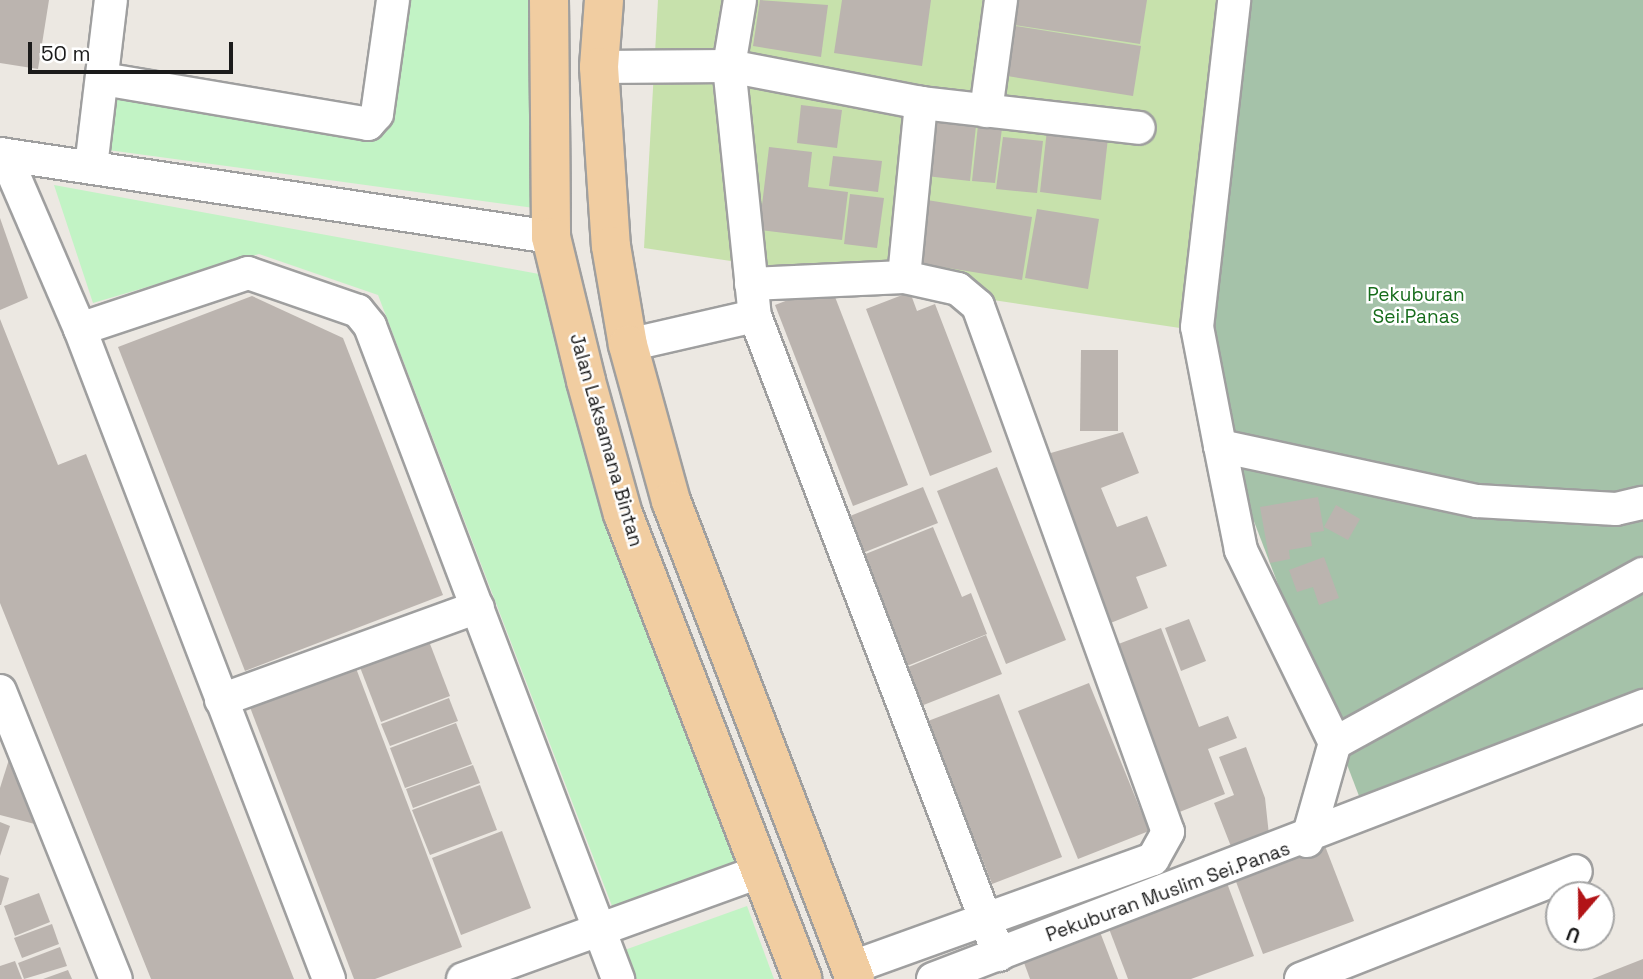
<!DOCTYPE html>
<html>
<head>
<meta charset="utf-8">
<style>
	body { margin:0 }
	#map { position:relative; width:1643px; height:979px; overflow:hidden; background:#ece8e2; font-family:"Space Grotesk",sans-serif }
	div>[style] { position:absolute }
	.grass>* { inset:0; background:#c7e1ac }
	.cemetery>* { inset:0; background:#a5c2a9 }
	.park>* { inset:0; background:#c2f3c5 }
	.building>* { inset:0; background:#bbb4af }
	.roads { filter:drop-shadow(2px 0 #9f9f9f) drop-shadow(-2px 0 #9f9f9f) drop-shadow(0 2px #9f9f9f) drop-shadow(0 -2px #9f9f9f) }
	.minor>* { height:32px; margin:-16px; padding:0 16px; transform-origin:16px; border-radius:16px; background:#fff }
	.major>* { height:38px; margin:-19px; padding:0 19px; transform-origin:19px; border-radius:19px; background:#f1cda1 }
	span { translate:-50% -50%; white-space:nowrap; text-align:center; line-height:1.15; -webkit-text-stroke:5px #fff; paint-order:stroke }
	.park-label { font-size:19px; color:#166c1b }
	.street-label { font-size:19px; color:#1b1b1b }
	.north { position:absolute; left:1545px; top:881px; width:70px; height:70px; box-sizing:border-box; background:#fff; border:2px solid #a4a4a4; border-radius:50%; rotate:200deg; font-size:19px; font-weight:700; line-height:28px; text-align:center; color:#1b1b1b }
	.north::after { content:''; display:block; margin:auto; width:24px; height:32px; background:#b21417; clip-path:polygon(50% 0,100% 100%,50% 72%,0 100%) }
	.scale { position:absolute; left:28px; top:42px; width:205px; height:32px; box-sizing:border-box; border:4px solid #1b1b1b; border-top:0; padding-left:9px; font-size:21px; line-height:24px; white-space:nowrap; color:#1b1b1b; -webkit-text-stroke:5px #fff; paint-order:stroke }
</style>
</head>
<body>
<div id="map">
	<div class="grass">
		<div style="clip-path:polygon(658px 0,1237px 0,1180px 328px,644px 248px)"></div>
	</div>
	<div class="cemetery">
		<div style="clip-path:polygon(1237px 0,1643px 0,1643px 710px,1364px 809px,1180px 328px)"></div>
	</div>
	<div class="park">
		<div style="clip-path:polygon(398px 0,570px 0,542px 209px,108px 150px,114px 99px,380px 135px)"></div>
		<div style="clip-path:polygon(54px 185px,539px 274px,741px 859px,612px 906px,378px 295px,259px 254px,93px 303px)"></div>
		<div style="clip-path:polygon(747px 906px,774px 979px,629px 979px,619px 952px)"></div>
	</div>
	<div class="building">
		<div style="clip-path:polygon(0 0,49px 0,38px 69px,0 63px)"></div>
		<div style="clip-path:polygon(760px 0,828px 5px,821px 57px,753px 46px)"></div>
		<div style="clip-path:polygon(842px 0,931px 0,922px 66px,834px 53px)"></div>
		<div style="clip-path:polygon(1011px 0,1147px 0,1140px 44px,1008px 24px)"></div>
		<div style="clip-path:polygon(1009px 25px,1141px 46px,1133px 96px,1001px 75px)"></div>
		<div style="clip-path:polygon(801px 105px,842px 110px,837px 148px,797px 143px)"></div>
		<div style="clip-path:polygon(933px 121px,976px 126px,970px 181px,926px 176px)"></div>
		<div style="clip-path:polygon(978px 125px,1002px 128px,995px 183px,972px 181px)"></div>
		<div style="clip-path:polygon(1047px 130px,1108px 138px,1101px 200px,1040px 192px)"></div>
		<div style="clip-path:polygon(1003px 137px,1043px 141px,1037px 193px,996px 189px)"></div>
		<div style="clip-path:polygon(769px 147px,812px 152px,808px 187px,848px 192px,842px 240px,759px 230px)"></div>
		<div style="clip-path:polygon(833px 156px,882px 161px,878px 192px,829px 186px)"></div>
		<div style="clip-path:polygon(850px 194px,884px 198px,877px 248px,844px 244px)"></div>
		<div style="clip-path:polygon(927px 200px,1032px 217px,1022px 280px,917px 263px)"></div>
		<div style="clip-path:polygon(1037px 209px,1099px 219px,1088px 289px,1025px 278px)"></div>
		<div style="clip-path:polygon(0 218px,28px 298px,0 310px)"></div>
		<div style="clip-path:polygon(830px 284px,908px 485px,853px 506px,775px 305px)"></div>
		<div style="clip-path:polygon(910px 292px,917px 311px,935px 304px,992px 452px,930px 476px,866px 309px)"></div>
		<div style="clip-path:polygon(252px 296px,343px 338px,443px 595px,245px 671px,118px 347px)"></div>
		<div style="clip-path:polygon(0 319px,58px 465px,86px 454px,294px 979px,151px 979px,0 603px)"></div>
		<div style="clip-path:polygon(1081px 350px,1118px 350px,1118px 431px,1080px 431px)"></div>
		<div style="clip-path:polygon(1123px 432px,1139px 473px,1101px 488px,1117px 527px,1147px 516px,1167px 566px,1136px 577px,1148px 608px,1103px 626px,1037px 457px)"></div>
		<div style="clip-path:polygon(997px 467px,1066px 640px,1006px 664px,937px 491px)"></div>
		<div style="clip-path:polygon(923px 487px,938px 523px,860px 554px,845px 518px)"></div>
		<div style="clip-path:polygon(1318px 497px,1324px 531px,1310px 533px,1312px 546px,1289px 550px,1290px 559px,1270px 563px,1260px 507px)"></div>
		<div style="clip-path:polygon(1336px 505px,1360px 519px,1348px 540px,1324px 527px)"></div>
		<div style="clip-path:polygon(933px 527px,962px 597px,971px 593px,987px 634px,907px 666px,863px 555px)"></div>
		<div style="clip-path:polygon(1324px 557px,1339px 598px,1319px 605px,1313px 587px,1297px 592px,1289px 570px)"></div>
		<div style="clip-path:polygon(1189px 619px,1206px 661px,1181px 671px,1165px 628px)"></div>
		<div style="clip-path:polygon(1161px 628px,1199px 727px,1228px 716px,1237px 738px,1208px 749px,1225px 794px,1177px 813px,1113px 646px)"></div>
		<div style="clip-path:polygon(986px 635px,1002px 674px,921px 706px,906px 668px)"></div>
		<div style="clip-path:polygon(427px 636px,450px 696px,381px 722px,358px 662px)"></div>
		<div style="clip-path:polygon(354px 663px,462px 947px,375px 979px,354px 979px,248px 702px)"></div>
		<div style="clip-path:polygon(1089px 683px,1149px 831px,1078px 859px,1018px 711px)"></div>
		<div style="clip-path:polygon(999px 694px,1062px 857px,992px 884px,928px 721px)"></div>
		<div style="clip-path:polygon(449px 698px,458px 721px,390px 746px,381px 724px)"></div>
		<div style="clip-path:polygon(456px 723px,472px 764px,405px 788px,390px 748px)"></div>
		<div style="clip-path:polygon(17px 734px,54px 829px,0 815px,0 788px)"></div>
		<div style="clip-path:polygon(1246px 747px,1265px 798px,1269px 835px,1232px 849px,1214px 803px,1234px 795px,1219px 757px)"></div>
		<div style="clip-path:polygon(473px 765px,480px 783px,413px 808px,406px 789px)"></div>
		<div style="clip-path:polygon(480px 785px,497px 830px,430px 855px,412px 810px)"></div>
		<div style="clip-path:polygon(0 822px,10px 826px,0 856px)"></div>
		<div style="clip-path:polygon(502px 831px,531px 908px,461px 935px,432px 858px)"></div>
		<div style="clip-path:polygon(1325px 846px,1354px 921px,1263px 954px,1235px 879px)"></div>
		<div style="clip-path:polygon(0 875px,9px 878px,1px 905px,0 905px)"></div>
		<div style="clip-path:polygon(1227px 883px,1254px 956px,1191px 979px,1128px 979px,1108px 926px)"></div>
		<div style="clip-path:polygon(39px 893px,50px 922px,15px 936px,4px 906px)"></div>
		<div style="clip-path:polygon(52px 924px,59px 944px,22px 958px,14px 938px)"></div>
		<div style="clip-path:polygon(1100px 932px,1118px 979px,1030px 979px,1023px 960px)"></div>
		<div style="clip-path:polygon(60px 947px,67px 966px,24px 979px,18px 963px)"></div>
		<div style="clip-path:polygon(1643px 959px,1643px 979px,1592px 979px)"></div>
		<div style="clip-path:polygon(15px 961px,22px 979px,0 979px,0 966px)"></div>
		<div style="clip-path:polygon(68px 970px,72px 979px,43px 979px)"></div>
	</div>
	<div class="roads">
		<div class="minor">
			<div style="left:740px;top:0;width:67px;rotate:99.5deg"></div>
			<div style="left:729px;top:66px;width:251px;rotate:84.1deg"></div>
			<div style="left:755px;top:316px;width:684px;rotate:69.1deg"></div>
			<div style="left:599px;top:67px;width:130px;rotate:-0.4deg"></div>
			<div style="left:729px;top:66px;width:196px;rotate:10.9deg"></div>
			<div style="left:921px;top:103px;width:219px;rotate:6.5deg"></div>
			<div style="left:103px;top:79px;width:269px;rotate:9.6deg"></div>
			<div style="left:368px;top:124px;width:13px;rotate:-48deg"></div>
			<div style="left:377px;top:114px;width:115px;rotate:-82deg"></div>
			<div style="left:986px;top:111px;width:112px;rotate:-82.3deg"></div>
			<div style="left:0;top:154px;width:557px;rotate:8.57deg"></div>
			<div style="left:5px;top:155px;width:189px;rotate:66.7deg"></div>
			<div style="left:80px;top:329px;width:696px;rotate:69.04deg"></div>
			<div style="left:91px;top:167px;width:168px;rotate:-83.2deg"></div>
			<div style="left:904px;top:277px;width:175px;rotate:-84.4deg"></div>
			<div style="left:751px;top:284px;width:153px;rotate:-2.6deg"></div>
			<div style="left:904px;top:277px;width:55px;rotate:12.5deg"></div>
			<div style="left:958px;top:289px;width:26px;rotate:40deg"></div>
			<div style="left:978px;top:306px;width:559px;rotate:70.14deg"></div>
			<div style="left:1168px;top:832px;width:31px;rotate:119deg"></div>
			<div style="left:1153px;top:859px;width:321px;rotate:160.2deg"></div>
			<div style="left:80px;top:329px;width:177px;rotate:-18.4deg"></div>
			<div style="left:248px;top:273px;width:116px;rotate:19.1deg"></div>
			<div style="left:358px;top:311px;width:19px;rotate:51deg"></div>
			<div style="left:370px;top:326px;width:699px;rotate:69.2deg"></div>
			<div style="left:628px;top:345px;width:130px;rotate:-12.9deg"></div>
			<div style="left:1220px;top:446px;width:121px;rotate:-100.9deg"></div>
			<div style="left:1197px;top:327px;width:329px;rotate:-83.5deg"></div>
			<div style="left:0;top:691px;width:310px;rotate:68.1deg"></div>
			<div style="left:221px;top:700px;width:273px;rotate:-19.9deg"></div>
			<div style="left:1335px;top:743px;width:215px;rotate:-116deg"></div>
			<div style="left:1241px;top:550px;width:106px;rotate:-101.4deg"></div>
			<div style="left:1220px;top:446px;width:263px;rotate:12.1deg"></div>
			<div style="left:1477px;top:501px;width:139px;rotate:3.3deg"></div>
			<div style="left:1616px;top:509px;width:28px;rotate:-13deg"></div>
			<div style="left:1307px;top:841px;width:102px;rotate:-74.1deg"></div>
			<div style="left:1335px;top:743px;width:351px;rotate:-28.8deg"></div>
			<div style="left:463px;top:979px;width:317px;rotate:-19.9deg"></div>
			<div style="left:933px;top:979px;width:761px;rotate:-21.03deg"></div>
			<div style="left:1301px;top:979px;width:295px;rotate:-21.4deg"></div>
		</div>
		<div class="major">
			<div style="left:549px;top:0;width:237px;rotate:89.5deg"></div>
			<div style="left:551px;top:237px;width:148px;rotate:76.3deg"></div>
			<div style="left:586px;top:381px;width:138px;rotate:74.5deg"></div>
			<div style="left:623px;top:514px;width:498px;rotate:68.9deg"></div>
			<div style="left:604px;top:0;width:67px;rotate:94.3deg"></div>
			<div style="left:599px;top:67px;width:179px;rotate:86.2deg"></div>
			<div style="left:611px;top:246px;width:100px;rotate:80.3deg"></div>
			<div style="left:628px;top:345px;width:162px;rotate:74.6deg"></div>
			<div style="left:671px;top:501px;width:512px;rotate:68.95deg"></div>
		</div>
	</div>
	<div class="park-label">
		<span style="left:1416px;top:306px">Pekuburan<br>Sei.Panas</span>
	</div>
	<div class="street-label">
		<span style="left:606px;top:440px;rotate:74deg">Jalan Laksamana Bintan</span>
		<span style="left:1168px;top:892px;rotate:-20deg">Pekuburan Muslim Sei.Panas</span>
	</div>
	<div class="north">U</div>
	<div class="scale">50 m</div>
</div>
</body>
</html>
